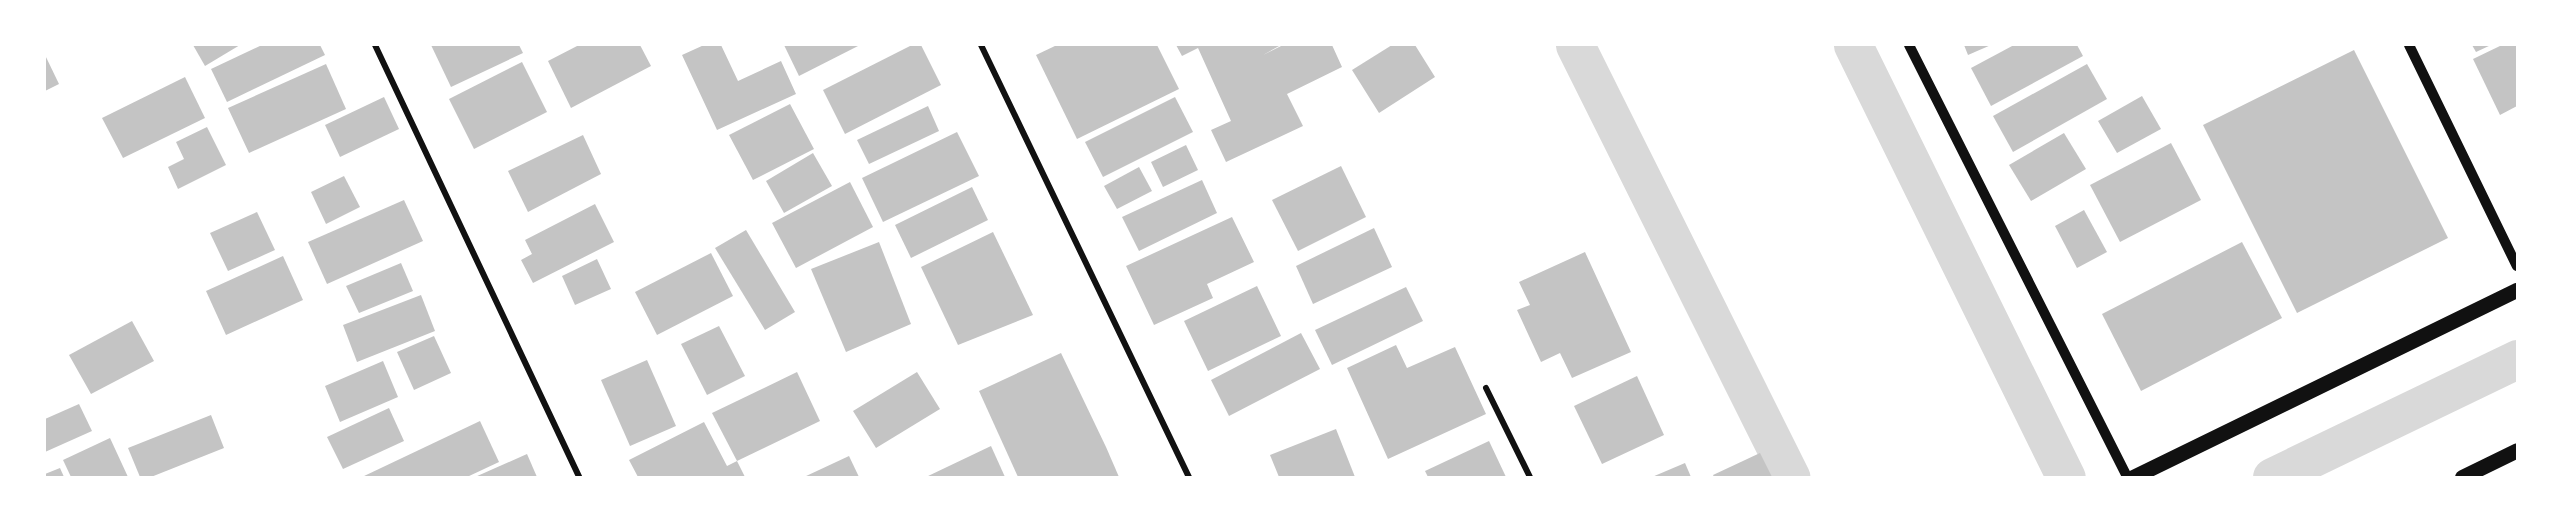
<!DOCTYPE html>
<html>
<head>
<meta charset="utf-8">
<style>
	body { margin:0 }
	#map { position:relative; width:2562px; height:522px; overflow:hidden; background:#fff; font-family:"Titillium Web",sans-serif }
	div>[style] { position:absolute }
	.canal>* { height:39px; margin:-19.5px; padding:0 19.5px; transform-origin:19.5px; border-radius:19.5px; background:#d9d9d9 }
	.building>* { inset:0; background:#c4c4c4 }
	.minor>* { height:6px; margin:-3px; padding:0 3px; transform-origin:3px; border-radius:3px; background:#111 }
	.tertiary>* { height:10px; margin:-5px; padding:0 5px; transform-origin:5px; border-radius:5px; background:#111 }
	.primary>* { height:15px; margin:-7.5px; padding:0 7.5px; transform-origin:7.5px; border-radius:7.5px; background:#111 }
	span { translate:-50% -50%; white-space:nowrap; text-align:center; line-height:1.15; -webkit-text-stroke:4.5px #fff; paint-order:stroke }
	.frame { position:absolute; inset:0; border:46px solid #fff; pointer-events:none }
</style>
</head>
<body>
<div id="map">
	<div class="canal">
		<div style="left:1575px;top:45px;width:483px;rotate:63.5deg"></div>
		<div style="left:1853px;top:45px;width:482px;rotate:63.8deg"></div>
		<div style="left:2272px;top:477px;width:272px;rotate:-25.7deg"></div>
	</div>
	<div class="building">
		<div style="clip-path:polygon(193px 45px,240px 45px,205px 66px)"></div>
		<div style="clip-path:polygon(262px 45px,320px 45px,325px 55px,227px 102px,211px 69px)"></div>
		<div style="clip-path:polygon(431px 45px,519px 45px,523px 53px,451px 87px)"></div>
		<div style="clip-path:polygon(579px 45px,640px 45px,651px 66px,571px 108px,548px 61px)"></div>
		<div style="clip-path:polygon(704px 45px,721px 45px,738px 81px,781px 61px,796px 94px,717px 130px,682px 55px)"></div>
		<div style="clip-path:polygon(784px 45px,860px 45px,799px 76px)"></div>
		<div style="clip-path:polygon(912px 45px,921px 45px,941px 85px,845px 134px,823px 90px)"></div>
		<div style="clip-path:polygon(1057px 45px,1157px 45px,1179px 89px,1077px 139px,1036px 55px)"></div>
		<div style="clip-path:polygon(1176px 45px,1281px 45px,1263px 55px,1283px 45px,1332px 45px,1342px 67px,1287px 94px,1303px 126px,1226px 162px,1211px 130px,1231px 121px,1198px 48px,1182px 56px)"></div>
		<div style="clip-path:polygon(1392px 45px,1415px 45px,1435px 77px,1379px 113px,1352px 70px)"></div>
		<div style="clip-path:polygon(1964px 45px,1991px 45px,1968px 55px)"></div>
		<div style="clip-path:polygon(2014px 45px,2077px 45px,2083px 56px,1991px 106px,1971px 68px)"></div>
		<div style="clip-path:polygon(2472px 45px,2491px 45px,2476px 52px)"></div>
		<div style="clip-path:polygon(2502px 45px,2517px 45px,2517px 106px,2500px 115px,2473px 59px)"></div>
		<div style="clip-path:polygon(2354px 50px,2448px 238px,2297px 313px,2203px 125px)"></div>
		<div style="clip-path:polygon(45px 55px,59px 84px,45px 91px)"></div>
		<div style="clip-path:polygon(522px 62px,547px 112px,474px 149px,449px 99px)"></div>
		<div style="clip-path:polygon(326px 64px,346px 109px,249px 153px,228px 108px)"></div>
		<div style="clip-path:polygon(2087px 64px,2107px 99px,2013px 152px,1993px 116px)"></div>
		<div style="clip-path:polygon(185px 77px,205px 118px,123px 158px,102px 118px)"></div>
		<div style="clip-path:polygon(2142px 96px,2161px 129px,2117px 153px,2098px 121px)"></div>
		<div style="clip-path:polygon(384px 97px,399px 129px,340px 157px,325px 125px)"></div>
		<div style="clip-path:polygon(1175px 97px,1193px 132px,1103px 177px,1085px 142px)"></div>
		<div style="clip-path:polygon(790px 104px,814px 149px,753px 180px,729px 135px)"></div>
		<div style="clip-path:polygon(928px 106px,939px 131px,869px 164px,857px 140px)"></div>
		<div style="clip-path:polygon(207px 127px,226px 165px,178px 189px,168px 167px,184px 159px,176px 142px)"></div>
		<div style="clip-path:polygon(957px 132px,979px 176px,883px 222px,862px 178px)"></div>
		<div style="clip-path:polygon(2064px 133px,2086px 169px,2031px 201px,2009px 165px)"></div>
		<div style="clip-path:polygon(583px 135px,601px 174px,528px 212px,508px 171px)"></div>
		<div style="clip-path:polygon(2171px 143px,2201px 200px,2120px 242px,2090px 185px)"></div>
		<div style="clip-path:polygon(1186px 145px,1198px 170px,1163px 187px,1151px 162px)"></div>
		<div style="clip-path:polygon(813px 153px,832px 186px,784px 213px,766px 181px)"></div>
		<div style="clip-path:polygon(1341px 166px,1366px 217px,1298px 251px,1272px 200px)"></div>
		<div style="clip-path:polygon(1139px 167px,1152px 191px,1117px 209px,1104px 186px)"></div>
		<div style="clip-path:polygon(344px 176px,360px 207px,326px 224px,311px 192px)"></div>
		<div style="clip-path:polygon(1202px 180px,1217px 213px,1139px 251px,1122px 217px)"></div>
		<div style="clip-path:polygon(850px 182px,873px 227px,796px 268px,772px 223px)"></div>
		<div style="clip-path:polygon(972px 187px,988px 220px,911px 258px,895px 225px)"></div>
		<div style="clip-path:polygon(404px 200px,423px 241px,327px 284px,308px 242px)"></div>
		<div style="clip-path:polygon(595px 204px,614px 242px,533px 283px,521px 260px,532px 254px,525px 240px)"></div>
		<div style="clip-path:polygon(2084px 210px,2107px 252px,2077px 268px,2055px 226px)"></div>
		<div style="clip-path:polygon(257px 212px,275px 250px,228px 271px,210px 233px)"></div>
		<div style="clip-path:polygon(1232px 217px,1254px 262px,1207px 284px,1213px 298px,1154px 325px,1126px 266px)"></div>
		<div style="clip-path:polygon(1374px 228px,1392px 267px,1313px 304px,1296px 266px)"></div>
		<div style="clip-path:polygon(746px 230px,795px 312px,765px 330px,715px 248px)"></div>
		<div style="clip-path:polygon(993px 232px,1033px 315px,958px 345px,921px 267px)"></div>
		<div style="clip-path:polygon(879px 242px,911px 324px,846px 352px,811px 269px)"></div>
		<div style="clip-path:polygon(2242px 242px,2282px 318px,2141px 391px,2102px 314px)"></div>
		<div style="clip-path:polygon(1585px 252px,1631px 352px,1572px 378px,1560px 353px,1541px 362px,1517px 310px,1530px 305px,1519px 282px)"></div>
		<div style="clip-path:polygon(711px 253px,733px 296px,657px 335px,635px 292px)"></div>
		<div style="clip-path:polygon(283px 256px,303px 300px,226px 335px,206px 291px)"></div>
		<div style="clip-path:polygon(597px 259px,611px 289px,575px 305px,562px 276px)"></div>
		<div style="clip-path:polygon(401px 263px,413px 291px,359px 313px,346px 286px)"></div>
		<div style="clip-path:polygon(1257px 286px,1281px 336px,1208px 371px,1184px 321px)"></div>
		<div style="clip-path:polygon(1406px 287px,1423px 321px,1332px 365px,1315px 330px)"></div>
		<div style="clip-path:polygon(421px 295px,435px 331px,357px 362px,343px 325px)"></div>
		<div style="clip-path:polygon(132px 321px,154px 361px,91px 394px,69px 355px)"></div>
		<div style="clip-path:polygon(719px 326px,745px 376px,707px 395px,681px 344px)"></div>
		<div style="clip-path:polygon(1301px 333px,1320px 369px,1229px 416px,1211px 380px)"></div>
		<div style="clip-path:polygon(434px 336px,451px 373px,414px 390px,397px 352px)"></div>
		<div style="clip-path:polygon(1396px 345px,1407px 368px,1455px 347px,1486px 414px,1388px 459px,1347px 368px)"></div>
		<div style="clip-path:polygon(1061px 353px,1106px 447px,1119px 477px,1018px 477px,979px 391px)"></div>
		<div style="clip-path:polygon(647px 360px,676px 426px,630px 446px,601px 380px)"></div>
		<div style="clip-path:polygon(383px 361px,398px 397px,340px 422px,325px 386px)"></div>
		<div style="clip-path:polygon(797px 372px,820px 421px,737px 461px,712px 413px)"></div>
		<div style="clip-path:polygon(917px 372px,940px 409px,876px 448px,853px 411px)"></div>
		<div style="clip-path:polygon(1637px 376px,1664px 435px,1602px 464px,1574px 406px)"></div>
		<div style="clip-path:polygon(79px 404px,92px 431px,45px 452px,45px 419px)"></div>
		<div style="clip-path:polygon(389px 408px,404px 441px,343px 469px,327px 437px)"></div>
		<div style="clip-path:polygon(211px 415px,224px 448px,151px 477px,140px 477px,128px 448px)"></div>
		<div style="clip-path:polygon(480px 421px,499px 462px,467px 477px,362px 477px)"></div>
		<div style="clip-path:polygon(704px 422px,727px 466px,737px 461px,745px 477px,638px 477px,629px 460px)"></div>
		<div style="clip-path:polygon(1336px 429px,1355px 477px,1279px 477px,1270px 455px)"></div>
		<div style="clip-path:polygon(110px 438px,128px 477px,71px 477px,63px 460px)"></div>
		<div style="clip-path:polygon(1489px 441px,1506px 477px,1428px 477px,1425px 471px)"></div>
		<div style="clip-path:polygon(991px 446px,1005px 477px,926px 477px)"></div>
		<div style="clip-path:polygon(1760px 453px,1772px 477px,1714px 477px,1713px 475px)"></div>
		<div style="clip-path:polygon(527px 454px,537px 477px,475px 477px)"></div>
		<div style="clip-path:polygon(849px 456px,859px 477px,804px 477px)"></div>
		<div style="clip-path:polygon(1685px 463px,1691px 477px,1652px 477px)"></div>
		<div style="clip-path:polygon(60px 468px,64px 477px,45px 477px,45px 474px)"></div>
	</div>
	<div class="minor">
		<div style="left:375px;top:45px;width:478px;rotate:64.7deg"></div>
		<div style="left:981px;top:45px;width:479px;rotate:64.3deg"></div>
		<div style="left:1486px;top:388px;width:99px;rotate:63.7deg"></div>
	</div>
	<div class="tertiary">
		<div style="left:1909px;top:45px;width:484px;rotate:63.2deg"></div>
		<div style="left:2409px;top:45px;width:246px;rotate:64deg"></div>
	</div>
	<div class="primary">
		<div style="left:2133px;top:477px;width:427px;rotate:-26deg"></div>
		<div style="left:2462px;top:477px;width:61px;rotate:-26.1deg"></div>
	</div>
	<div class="frame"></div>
</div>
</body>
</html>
